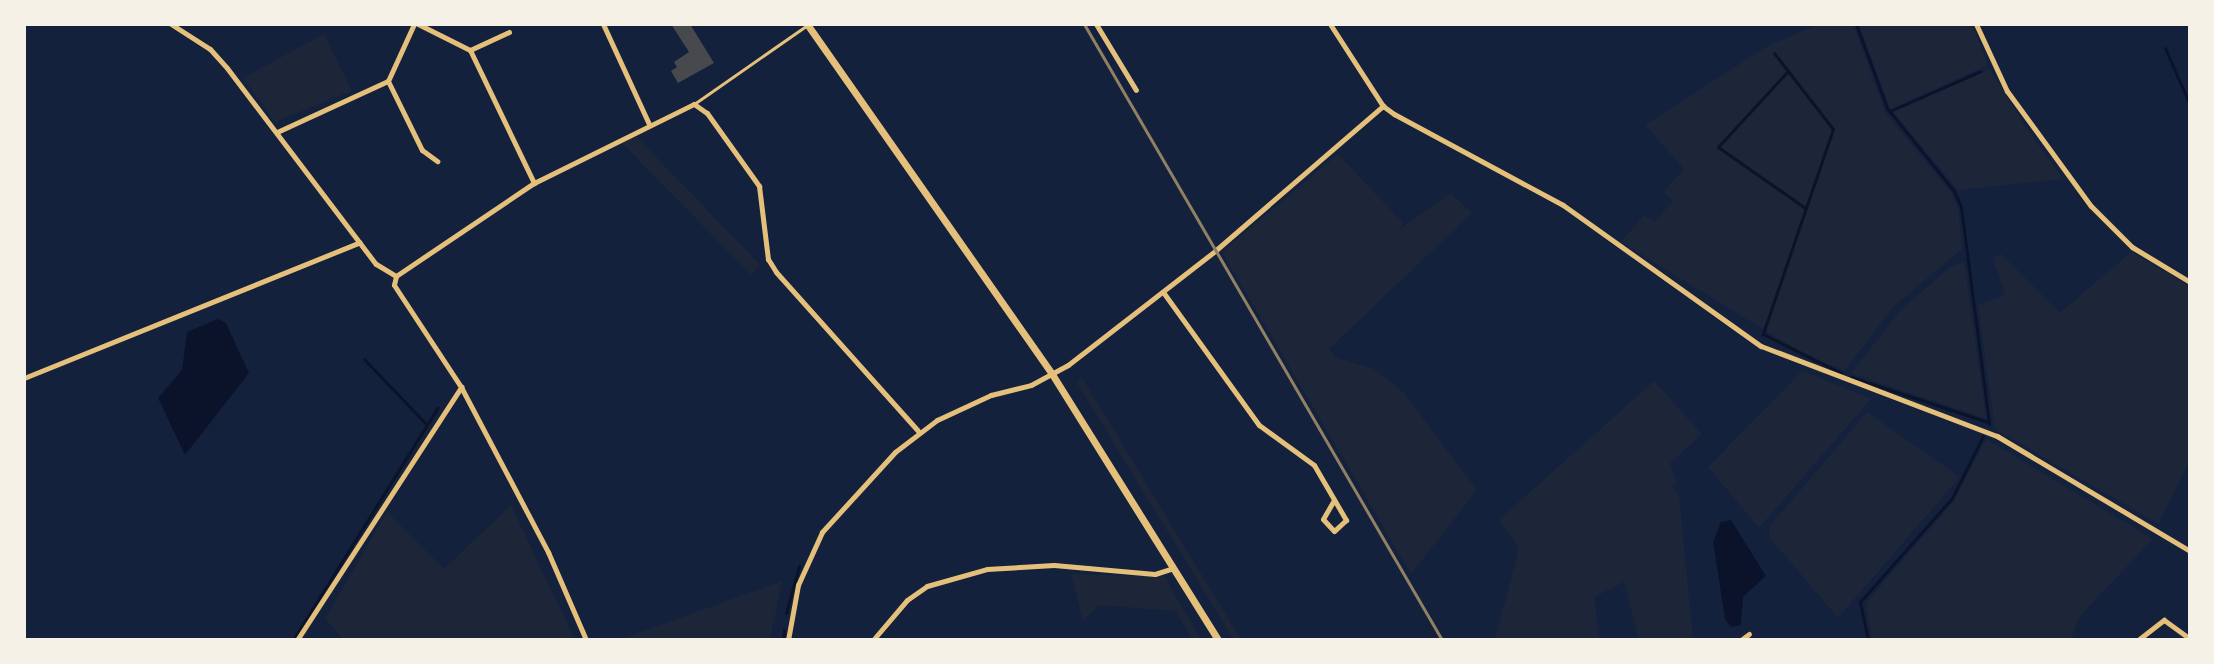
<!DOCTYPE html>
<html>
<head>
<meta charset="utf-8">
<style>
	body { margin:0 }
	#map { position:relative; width:2214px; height:664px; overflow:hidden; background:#14213d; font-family:"Open Sans",sans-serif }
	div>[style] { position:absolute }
	.green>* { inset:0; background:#1d2539 }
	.water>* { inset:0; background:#0b132b }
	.stream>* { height:3px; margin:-1.5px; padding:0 1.5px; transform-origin:1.5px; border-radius:1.5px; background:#0b132b }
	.building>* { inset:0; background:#48494c }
	.service>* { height:3px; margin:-1.5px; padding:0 1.5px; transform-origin:1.5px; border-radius:1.5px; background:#e5c07b }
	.minor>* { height:5px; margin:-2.5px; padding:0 2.5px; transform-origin:2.5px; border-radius:2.5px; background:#e5c07b }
	.secondary>* { height:7px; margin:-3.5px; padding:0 3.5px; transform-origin:3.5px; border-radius:3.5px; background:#e5c07b }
	.rail>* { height:3px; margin:-1.5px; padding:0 1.5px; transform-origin:1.5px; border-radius:1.5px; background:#918062 }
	span { translate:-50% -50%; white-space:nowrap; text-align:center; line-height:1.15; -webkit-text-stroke:6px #f6f1e7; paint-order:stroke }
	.frame { position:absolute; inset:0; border:26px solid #f6f1e7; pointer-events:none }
</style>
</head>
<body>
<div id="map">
	<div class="green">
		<div style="clip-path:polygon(1818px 24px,1853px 24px,1885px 112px,1951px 193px,1958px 208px,1962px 249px,1893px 307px,1845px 370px,1807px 356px,1621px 242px,1644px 215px,1654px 222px,1673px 201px,1663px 192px,1684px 169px,1645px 125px,1766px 47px)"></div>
		<div style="clip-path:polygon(1859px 24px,1972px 24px,1988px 65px,1890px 109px)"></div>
		<div style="clip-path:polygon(324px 34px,352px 91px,275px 122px,243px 78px)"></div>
		<div style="clip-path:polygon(1990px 69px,2023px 123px,2063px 179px,1958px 190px,1892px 111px)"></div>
		<div style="clip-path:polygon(636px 136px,760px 265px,751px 275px,622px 143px)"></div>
		<div style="clip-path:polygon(1338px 154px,1403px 223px,1400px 229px,1451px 193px,1472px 213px,1329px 349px,1336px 358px,1374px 369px,1404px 393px,1477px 490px,1411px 574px,1222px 252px)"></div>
		<div style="clip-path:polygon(2131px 252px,2190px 286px,2190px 460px,2159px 524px,1995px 429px,1978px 305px,2005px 295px,1993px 258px,2001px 254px,2060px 313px)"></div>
		<div style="clip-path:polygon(1964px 261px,1986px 418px,1851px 373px,1900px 311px,1950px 267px)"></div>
		<div style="clip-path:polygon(1802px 371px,1871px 399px,1759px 528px,1708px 467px)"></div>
		<div style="clip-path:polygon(1081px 376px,1240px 638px,1248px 640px,1234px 640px,1077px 383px)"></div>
		<div style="clip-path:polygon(1654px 381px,1702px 434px,1670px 463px,1677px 482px,1672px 487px,1679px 496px,1693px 640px,1639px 640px,1624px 582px,1594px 597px,1599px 640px,1495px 640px,1519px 548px,1499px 520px)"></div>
		<div style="clip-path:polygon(1867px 412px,1960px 477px,1838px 618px,1770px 538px,1769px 527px)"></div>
		<div style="clip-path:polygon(1986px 439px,2153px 539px,2079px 617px,2071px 640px,1872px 640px,1866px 603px,1954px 501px)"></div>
		<div style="clip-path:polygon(511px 505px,575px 640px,344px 640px,325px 619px,387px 512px,444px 569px)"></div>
		<div style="clip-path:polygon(1071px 574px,1165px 577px,1201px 640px,1192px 640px,1176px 611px,1099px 605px,1083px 621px)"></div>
		<div style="clip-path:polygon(782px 581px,770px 640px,619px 640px,727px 601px)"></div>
	</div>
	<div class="water">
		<div style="clip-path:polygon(218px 319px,226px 323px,249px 373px,185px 455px,158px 398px,182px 370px,187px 332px)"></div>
		<div style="clip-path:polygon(1731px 520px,1766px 576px,1743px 597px,1741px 625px,1731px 627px,1725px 619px,1713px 542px,1721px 522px)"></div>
	</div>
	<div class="stream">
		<div style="left:1856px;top:24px;width:90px;rotate:69.7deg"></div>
		<div style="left:1887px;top:108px;width:107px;rotate:51.1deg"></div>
		<div style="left:1954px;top:191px;width:17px;rotate:66deg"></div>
		<div style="left:1961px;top:207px;width:219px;rotate:82.6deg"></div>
		<div style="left:2165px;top:48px;width:62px;rotate:66.3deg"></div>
		<div style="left:1774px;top:53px;width:96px;rotate:52.2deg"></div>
		<div style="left:1833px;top:129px;width:217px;rotate:108.9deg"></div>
		<div style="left:1763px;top:334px;width:87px;rotate:26.6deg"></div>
		<div style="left:1787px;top:72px;width:102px;rotate:132.6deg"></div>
		<div style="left:1718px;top:147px;width:106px;rotate:35deg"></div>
		<div style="left:1890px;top:111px;width:99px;rotate:-23.7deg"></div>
		<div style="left:364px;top:359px;width:91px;rotate:46.3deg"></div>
		<div style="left:1851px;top:377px;width:144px;rotate:18.2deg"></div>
		<div style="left:786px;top:613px;width:49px;rotate:-74.5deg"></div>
		<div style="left:293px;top:640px;width:274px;rotate:-58.1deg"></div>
		<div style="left:783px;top:640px;width:10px;rotate:-84deg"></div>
		<div style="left:1868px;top:640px;width:39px;rotate:-102deg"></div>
		<div style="left:1860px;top:602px;width:139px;rotate:-48.5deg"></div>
		<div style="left:1952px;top:498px;width:69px;rotate:-63.4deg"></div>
	</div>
	<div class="building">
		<div style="clip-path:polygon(671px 24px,690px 24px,714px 63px,678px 83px,671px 71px,677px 67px,674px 62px,689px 52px)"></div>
	</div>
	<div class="service">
		<div style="left:694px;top:104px;width:136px;rotate:-34.9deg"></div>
	</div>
	<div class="minor">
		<div style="left:171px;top:24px;width:46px;rotate:32.7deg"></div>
		<div style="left:210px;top:49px;width:25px;rotate:48deg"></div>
		<div style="left:227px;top:68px;width:246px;rotate:52.8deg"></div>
		<div style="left:376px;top:264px;width:23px;rotate:31deg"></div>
		<div style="left:414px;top:24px;width:63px;rotate:114.5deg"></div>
		<div style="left:388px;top:81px;width:77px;rotate:63.8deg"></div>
		<div style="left:422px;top:150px;width:19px;rotate:36deg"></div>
		<div style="left:418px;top:24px;width:58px;rotate:26.6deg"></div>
		<div style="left:470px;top:50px;width:148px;rotate:64.3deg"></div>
		<div style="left:603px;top:24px;width:110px;rotate:65.3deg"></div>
		<div style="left:1096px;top:24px;width:77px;rotate:58.8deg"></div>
		<div style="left:1330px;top:24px;width:98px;rotate:57.1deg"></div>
		<div style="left:1383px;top:106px;width:14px;rotate:36deg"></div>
		<div style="left:1394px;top:114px;width:192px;rotate:28.3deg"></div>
		<div style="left:1563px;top:205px;width:243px;rotate:35.5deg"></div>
		<div style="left:1761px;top:346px;width:253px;rotate:20.9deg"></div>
		<div style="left:1997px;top:436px;width:225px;rotate:30.8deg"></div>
		<div style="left:1976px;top:24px;width:74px;rotate:65.2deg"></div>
		<div style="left:2007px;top:91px;width:142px;rotate:53.9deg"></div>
		<div style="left:2091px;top:206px;width:58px;rotate:45deg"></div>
		<div style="left:2132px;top:247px;width:68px;rotate:31.1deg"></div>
		<div style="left:470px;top:50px;width:43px;rotate:-24.8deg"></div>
		<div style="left:277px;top:132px;width:122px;rotate:-24.7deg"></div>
		<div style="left:396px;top:276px;width:166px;rotate:-34deg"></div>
		<div style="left:534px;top:183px;width:178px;rotate:-26.3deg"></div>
		<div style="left:694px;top:104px;width:16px;rotate:35deg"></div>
		<div style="left:707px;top:113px;width:90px;rotate:54.5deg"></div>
		<div style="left:759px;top:186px;width:74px;rotate:83deg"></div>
		<div style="left:768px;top:259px;width:15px;rotate:58deg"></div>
		<div style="left:776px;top:272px;width:213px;rotate:48.2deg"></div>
		<div style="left:396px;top:276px;width:9px;rotate:103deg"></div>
		<div style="left:394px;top:285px;width:122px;rotate:56.7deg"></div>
		<div style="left:461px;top:387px;width:187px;rotate:62.2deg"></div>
		<div style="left:548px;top:552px;width:96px;rotate:66.6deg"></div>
		<div style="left:1163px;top:292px;width:164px;rotate:54.2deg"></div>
		<div style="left:1259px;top:425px;width:68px;rotate:36deg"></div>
		<div style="left:1314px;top:465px;width:64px;rotate:59.8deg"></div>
		<div style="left:1346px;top:520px;width:16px;rotate:137deg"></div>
		<div style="left:1334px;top:531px;width:16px;rotate:-133deg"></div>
		<div style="left:1323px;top:519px;width:22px;rotate:-60deg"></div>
		<div style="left:24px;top:378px;width:362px;rotate:-22deg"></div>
		<div style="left:297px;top:640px;width:302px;rotate:-57deg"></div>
		<div style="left:788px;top:640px;width:56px;rotate:-79.7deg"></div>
		<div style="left:798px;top:585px;width:58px;rotate:-65.6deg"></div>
		<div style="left:822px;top:532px;width:108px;rotate:-47.6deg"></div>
		<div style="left:895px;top:452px;width:53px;rotate:-37.3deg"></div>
		<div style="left:937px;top:420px;width:60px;rotate:-24.8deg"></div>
		<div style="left:991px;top:395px;width:41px;rotate:-14deg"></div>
		<div style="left:1031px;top:385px;width:42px;rotate:-28.4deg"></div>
		<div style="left:1068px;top:365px;width:187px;rotate:-37.8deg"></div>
		<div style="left:1216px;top:250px;width:221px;rotate:-40.8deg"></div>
		<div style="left:873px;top:640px;width:52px;rotate:-49.6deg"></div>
		<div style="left:907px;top:600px;width:24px;rotate:-35deg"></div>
		<div style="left:927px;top:586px;width:62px;rotate:-15.8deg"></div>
		<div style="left:987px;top:569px;width:67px;rotate:-3.4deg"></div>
		<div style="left:1054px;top:565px;width:101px;rotate:5.1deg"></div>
		<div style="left:1155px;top:574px;width:19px;rotate:-18deg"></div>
		<div style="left:1741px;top:640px;width:10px;rotate:-37deg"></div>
		<div style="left:2138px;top:640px;width:33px;rotate:-38deg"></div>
		<div style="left:2164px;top:620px;width:32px;rotate:36deg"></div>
	</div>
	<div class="secondary">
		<div style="left:807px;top:24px;width:427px;rotate:55deg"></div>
		<div style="left:1052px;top:374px;width:314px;rotate:58deg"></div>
	</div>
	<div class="rail">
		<div style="left:1084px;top:24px;width:712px;rotate:59.84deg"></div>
	</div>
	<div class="frame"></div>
</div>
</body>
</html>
